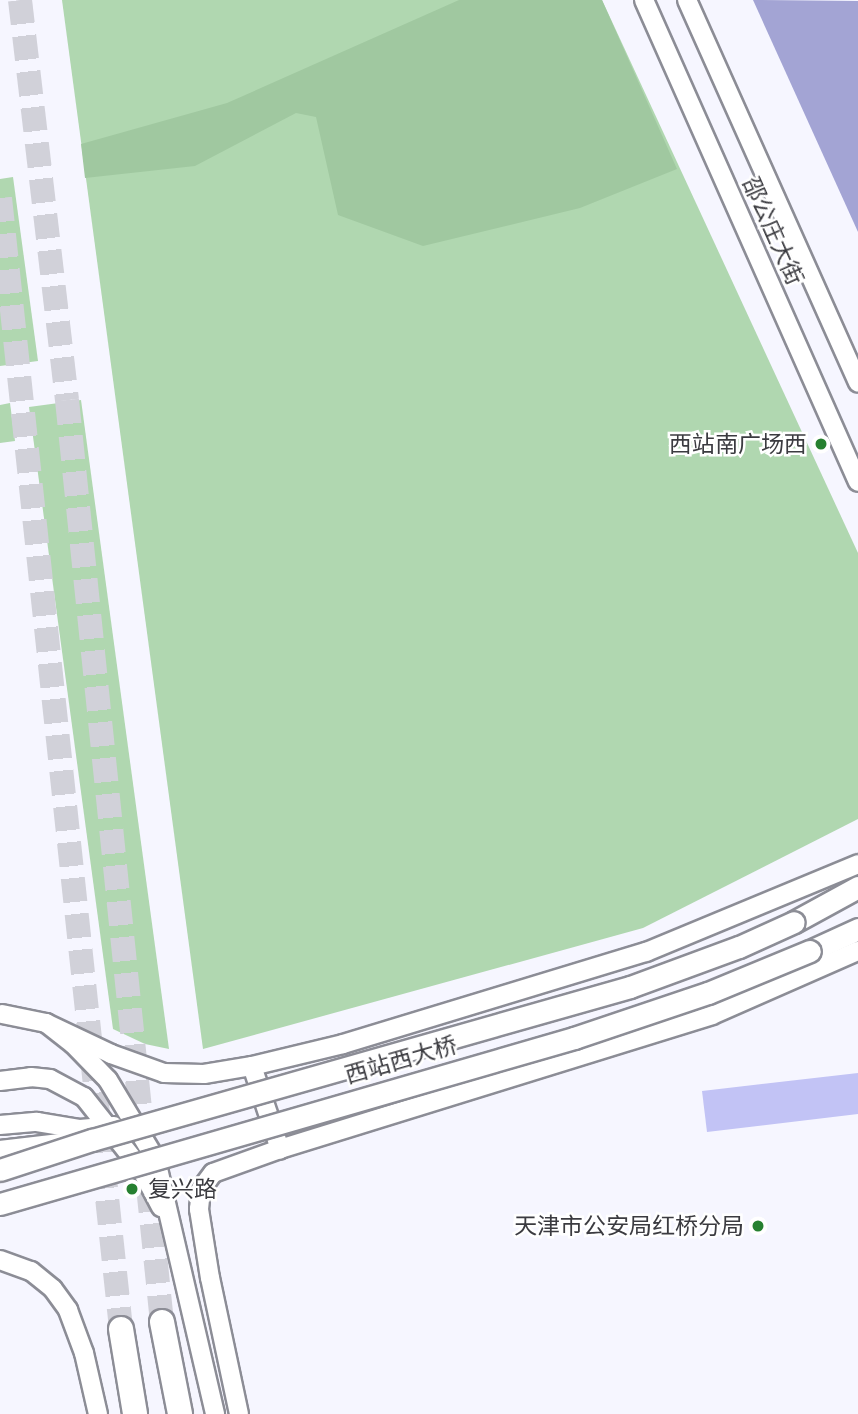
<!DOCTYPE html>
<html>
<head>
<meta charset="utf-8">
<style>
	body { margin:0 }
	#map { position:relative; width:858px; height:1414px; overflow:hidden; background:#f6f6ff; font-family:"Public Sans","Noto Sans SC",sans-serif }
	div>[style] { position:absolute }
	.green>* { inset:0; background:#b0d7b0 }
	.forest>* { inset:0; background:#a0c8a0 }
	.water>* { inset:0; background:#a3a4d4 }
	.building>* { inset:0; background:#c2c3f5 }
	.highway-tunnel>* { height:24px; margin-top:-12px; transform-origin:0; background:repeating-linear-gradient(90deg,#d1d1d9 0 24px,transparent 0 36px) }
	.roads { filter:drop-shadow(2px 0 #8c8d96) drop-shadow(-2px 0 #8c8d96) drop-shadow(0 2px #8c8d96) drop-shadow(0 -2px #8c8d96) }
	.minor>* { height:18px; margin:-9px; padding:0 9px; transform-origin:9px; border-radius:9px; background:#fff }
	.major>* { height:21px; margin:-10.5px; padding:0 10.5px; transform-origin:10.5px; border-radius:10.5px; background:#fff }
	.highway>* { height:24px; margin:-12px; padding:0 12px; transform-origin:12px; border-radius:12px; background:#fff }
	.bridges { filter:drop-shadow(2px 0 #8c8d96) drop-shadow(-2px 0 #8c8d96) drop-shadow(0 2px #8c8d96) drop-shadow(0 -2px #8c8d96) }
	.major-bridge>* { height:21px; margin:-10.5px; padding:0 10.5px; transform-origin:10.5px; border-radius:10.5px; background:#fff }
	.dots>* { width:19px; height:19px; translate:-50% -50%; box-sizing:border-box; border:4px solid #fff; border-radius:50% }
	span { translate:-50% -50%; white-space:nowrap; text-align:center; line-height:1.15; -webkit-text-stroke:5px #fff; paint-order:stroke }
	.street-label { font-size:23px; color:#3b3b40 }
	.poi-label { font-size:23px; color:#3b3b40 }
	.right { translate:-100% -50%; text-align:right }
	.left { translate:0 -50%; text-align:left }
</style>
</head>
<body>
<div id="map">
	<div class="green">
		<div style="clip-path:polygon(62px 0,602px 0,858px 553px,858px 819px,643px 928px,203px 1049px)"></div>
		<div style="clip-path:polygon(13px 177px,38px 361px,0 366px,0 179px)"></div>
		<div style="clip-path:polygon(81px 400px,169px 1049px,145px 1044px,113px 1029px,29px 407px)"></div>
		<div style="clip-path:polygon(10px 403px,15px 441px,0 443px,0 405px)"></div>
	</div>
	<div class="forest">
		<div style="clip-path:polygon(459px 0,602px 0,677px 169px,580px 208px,423px 246px,338px 215px,316px 117px,296px 113px,195px 166px,85px 178px,81px 144px,227px 103px)"></div>
	</div>
	<div class="water">
		<div style="clip-path:polygon(753px 0,858px 1px,858px 232px)"></div>
	</div>
	<div class="building">
		<div style="clip-path:polygon(858px 1073px,858px 1114px,707px 1132px,702px 1091px)"></div>
	</div>
	<div class="highway-tunnel">
		<div style="left:20px;top:0;width:403px;rotate:83.3deg"></div>
		<div style="left:67px;top:400px;width:927px;rotate:84.12deg"></div>
		<div style="left:0;top:198px;width:1137px;rotate:83.89deg"></div>
	</div>
	<div class="roads">
		<div class="minor">
			<div style="left:644px;top:0;width:527px;rotate:66.06deg"></div>
			<div style="left:687px;top:0;width:419px;rotate:65.9deg"></div>
			<div style="left:2px;top:1014px;width:45px;rotate:11.6deg"></div>
			<div style="left:46px;top:1023px;width:34px;rotate:38deg"></div>
			<div style="left:73px;top:1044px;width:50px;rotate:45.8deg"></div>
			<div style="left:108px;top:1080px;width:93px;rotate:59deg"></div>
			<div style="left:156px;top:1160px;width:261px;rotate:76.9deg"></div>
			<div style="left:46px;top:1023px;width:72px;rotate:25.5deg"></div>
			<div style="left:111px;top:1054px;width:56px;rotate:19.7deg"></div>
			<div style="left:164px;top:1073px;width:40px;rotate:1.4deg"></div>
			<div style="left:204px;top:1074px;width:49px;rotate:-9.5deg"></div>
			<div style="left:252px;top:1066px;width:94px;rotate:-13.6deg"></div>
			<div style="left:343px;top:1044px;width:317px;rotate:-16.9deg"></div>
			<div style="left:646px;top:952px;width:230px;rotate:-22.5deg"></div>
			<div style="left:252px;top:1066px;width:88px;rotate:71.4deg"></div>
			<div style="left:0;top:1081px;width:31px;rotate:-7deg"></div>
			<div style="left:31px;top:1077px;width:19px;rotate:6deg"></div>
			<div style="left:50px;top:1079px;width:38px;rotate:28deg"></div>
			<div style="left:84px;top:1097px;width:92px;rotate:51.6deg"></div>
			<div style="left:141px;top:1169px;width:43px;rotate:62.2deg"></div>
			<div style="left:0;top:1125px;width:37px;rotate:-5deg"></div>
			<div style="left:37px;top:1122px;width:44px;rotate:9.2deg"></div>
			<div style="left:80px;top:1129px;width:34px;rotate:-5deg"></div>
			<div style="left:0;top:1150px;width:67px;rotate:-6.8deg"></div>
			<div style="left:0;top:1260px;width:33px;rotate:20deg"></div>
			<div style="left:31px;top:1271px;width:28px;rotate:39deg"></div>
			<div style="left:53px;top:1289px;width:26px;rotate:54deg"></div>
			<div style="left:68px;top:1310px;width:46px;rotate:69.6deg"></div>
			<div style="left:84px;top:1353px;width:63px;rotate:77.1deg"></div>
			<div style="left:239px;top:1414px;width:139px;rotate:-102deg"></div>
			<div style="left:210px;top:1278px;width:70px;rotate:-99.1deg"></div>
			<div style="left:199px;top:1209px;width:20px;rotate:-84deg"></div>
			<div style="left:201px;top:1189px;width:20px;rotate:-53deg"></div>
			<div style="left:213px;top:1173px;width:71px;rotate:-19.7deg"></div>
			<div style="left:280px;top:1149px;width:452px;rotate:-17.2deg"></div>
			<div style="left:712px;top:1015px;width:159px;rotate:-23.7deg"></div>
		</div>
		<div class="major">
			<div style="left:794px;top:922px;width:73px;rotate:-28.7deg"></div>
			<div style="left:810px;top:951px;width:53px;rotate:-24.6deg"></div>
		</div>
		<div class="highway">
			<div style="left:162px;top:1322px;width:94px;rotate:78.9deg"></div>
			<div style="left:121px;top:1329px;width:86px;rotate:80.6deg"></div>
		</div>
	</div>
	<div class="bridges">
		<div class="major-bridge">
			<div style="left:0;top:1170px;width:97px;rotate:-18.1deg"></div>
			<div style="left:92px;top:1140px;width:559px;rotate:-15.88deg"></div>
			<div style="left:630px;top:987px;width:116px;rotate:-20.2deg"></div>
			<div style="left:739px;top:947px;width:60px;rotate:-24.4deg"></div>
			<div style="left:0;top:1204px;width:598px;rotate:-16.13deg"></div>
			<div style="left:574px;top:1038px;width:141px;rotate:-18.6deg"></div>
			<div style="left:708px;top:993px;width:110px;rotate:-22.4deg"></div>
		</div>
	</div>
	<div class="dots">
		<div style="left:821px;top:444px;background:#268030"></div>
		<div style="left:132px;top:1189px;background:#268030"></div>
		<div style="left:758px;top:1226px;background:#268030"></div>
	</div>
	<div class="street-label">
		<span style="left:773px;top:231px;rotate:66deg">邵公庄大街</span>
		<span style="left:401px;top:1060px;rotate:-16deg">西站西大桥</span>
	</div>
	<div class="poi-label">
		<span class="right" style="left:807px;top:444px">西站南广场西</span>
		<span class="left" style="left:148px;top:1189px">复兴路</span>
		<span class="right" style="left:744px;top:1226px">天津市公安局红桥分局</span>
	</div>
</div>
</body>
</html>
